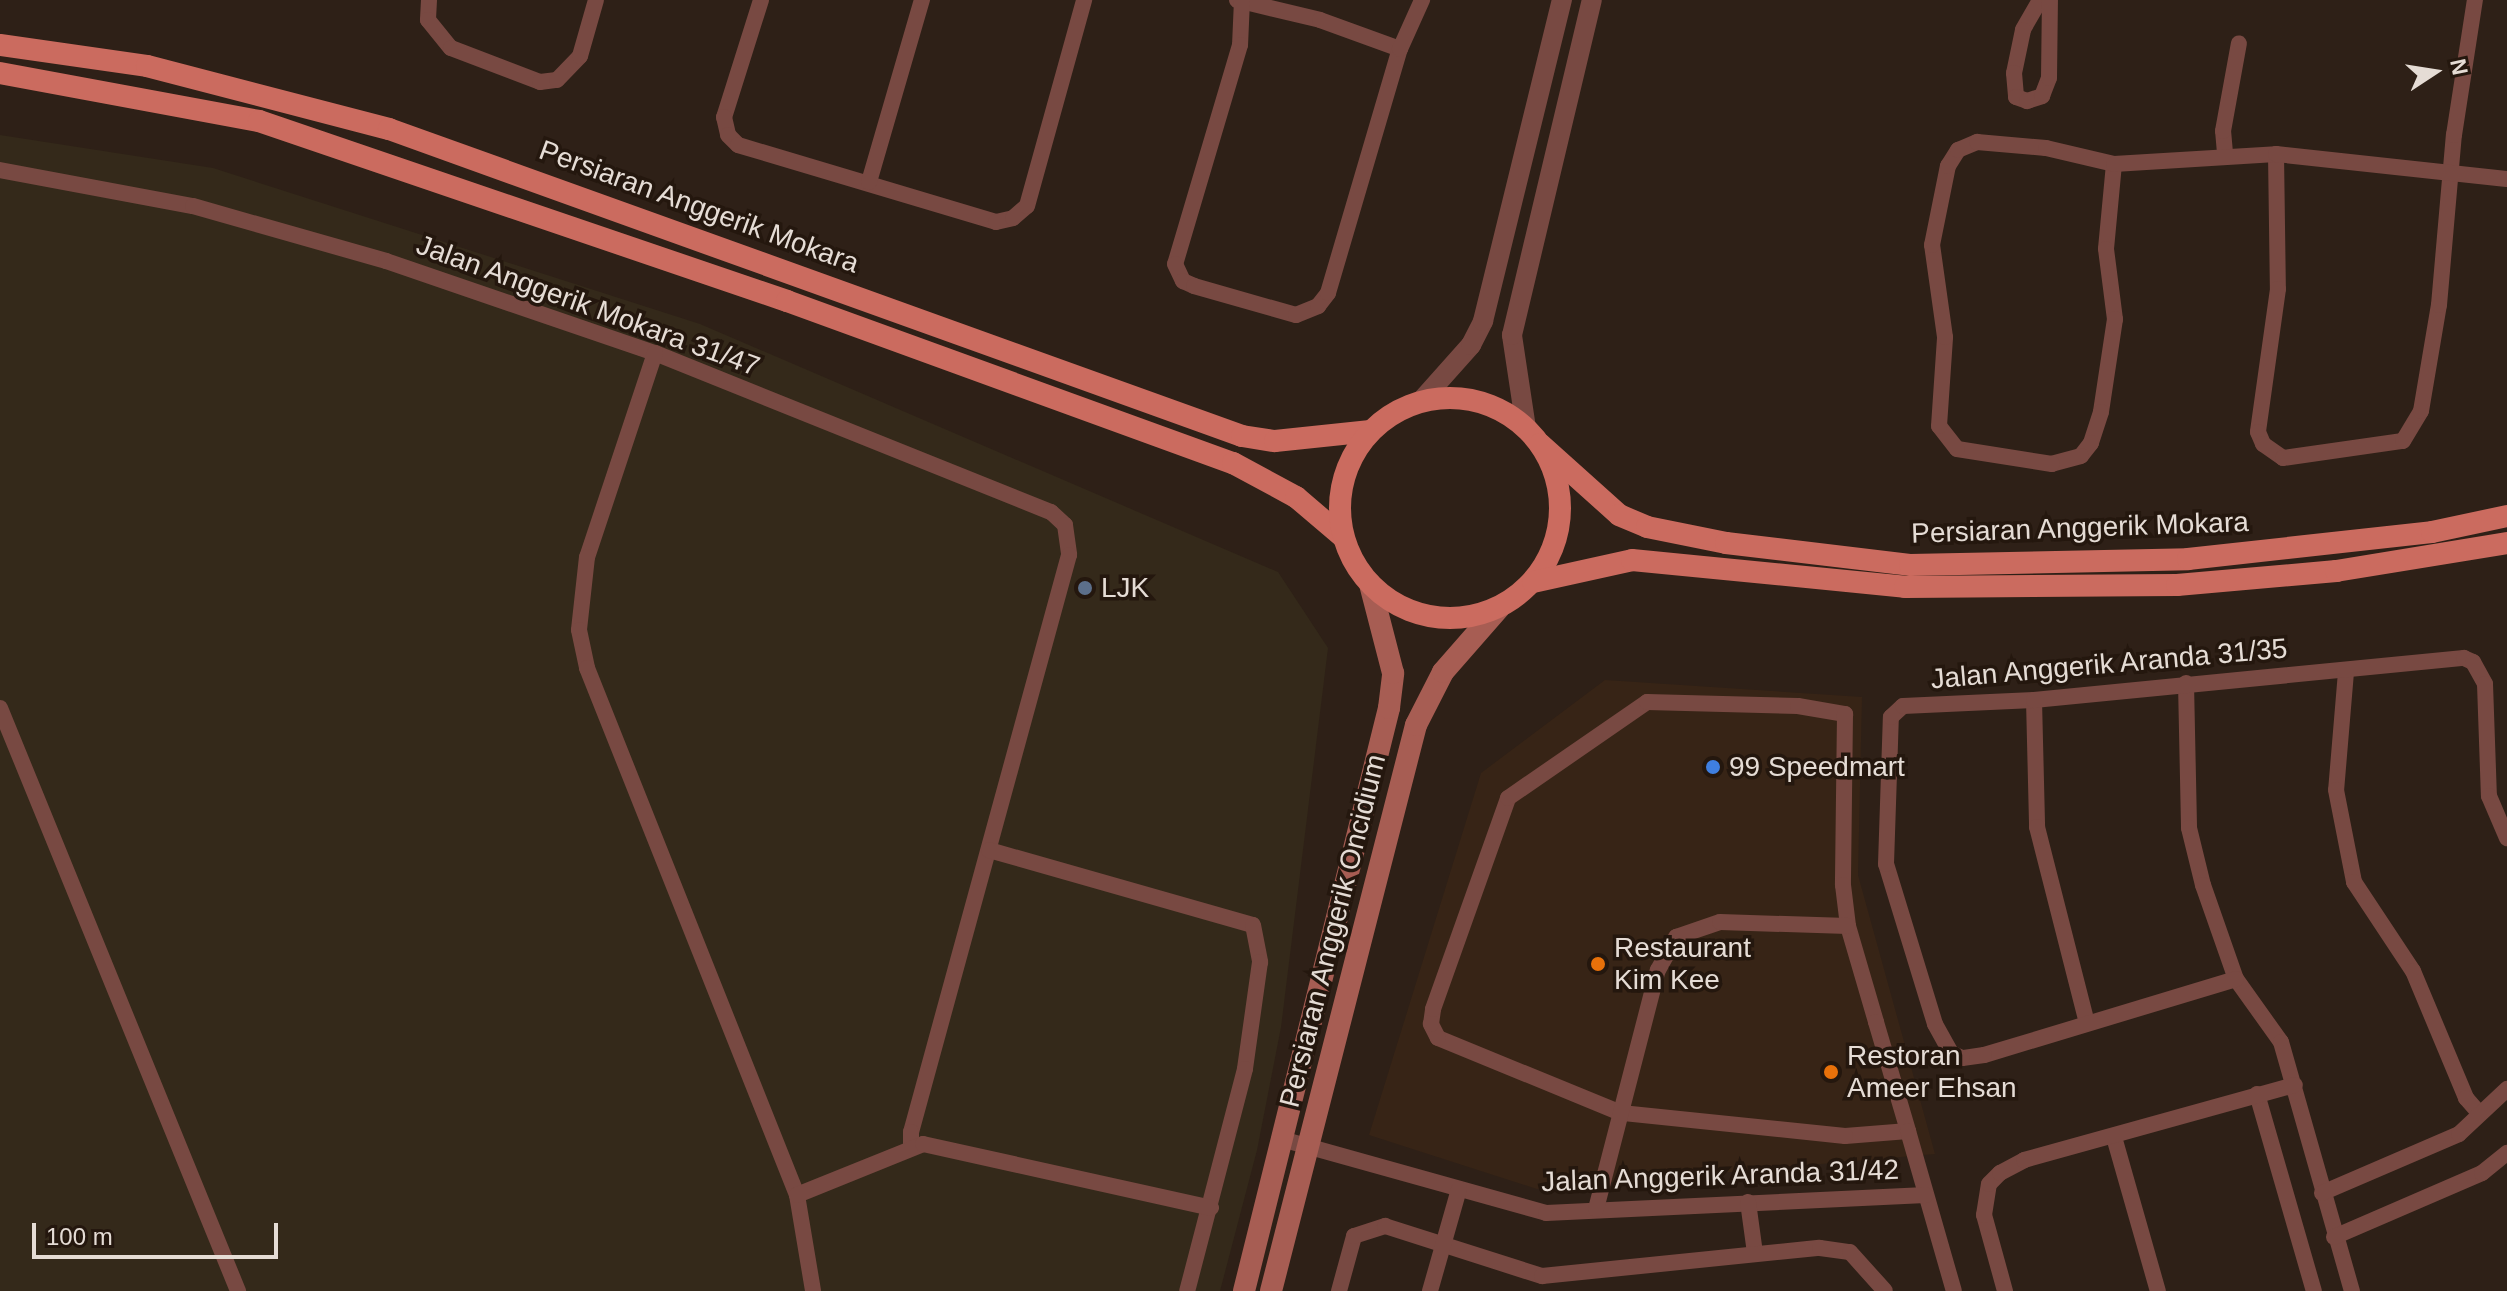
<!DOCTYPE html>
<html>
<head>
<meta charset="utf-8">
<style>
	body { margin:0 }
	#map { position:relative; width:2507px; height:1291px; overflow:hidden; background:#2e2017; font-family:Helvetica,sans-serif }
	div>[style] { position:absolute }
	.built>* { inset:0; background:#372416 }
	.industrial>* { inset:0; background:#34291a }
	.minor>* { height:16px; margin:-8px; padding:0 8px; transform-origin:8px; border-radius:8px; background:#784942 }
	.tertiary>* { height:20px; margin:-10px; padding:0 10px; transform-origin:10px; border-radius:10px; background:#784942 }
	.secondary>* { height:22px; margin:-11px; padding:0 11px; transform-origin:11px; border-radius:11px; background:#a75d53 }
	.primary>* { height:22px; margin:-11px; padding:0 11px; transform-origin:11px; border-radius:11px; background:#cb6b5f }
	.primary>.ring { margin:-11px; padding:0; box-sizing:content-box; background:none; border:22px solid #cb6b5f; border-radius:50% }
	.dots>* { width:22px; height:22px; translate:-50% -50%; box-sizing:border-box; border:4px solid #24170e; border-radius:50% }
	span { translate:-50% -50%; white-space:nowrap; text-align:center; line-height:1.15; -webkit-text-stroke:7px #24170e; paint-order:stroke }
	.street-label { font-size:28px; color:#e5dcd5 }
	.poi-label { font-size:28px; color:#e5dcd5 }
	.left { translate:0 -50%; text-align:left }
	.north { position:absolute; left:2395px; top:32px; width:80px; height:80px; -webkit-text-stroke:6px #24170e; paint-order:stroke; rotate:78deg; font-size:22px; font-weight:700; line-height:32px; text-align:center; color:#e5dcd5 }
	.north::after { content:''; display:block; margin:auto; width:28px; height:36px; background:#e5dcd5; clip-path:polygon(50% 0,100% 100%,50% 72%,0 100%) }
	.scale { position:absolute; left:32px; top:1223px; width:246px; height:36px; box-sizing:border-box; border:4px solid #e5dcd5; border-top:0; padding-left:10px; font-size:24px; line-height:28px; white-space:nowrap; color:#e5dcd5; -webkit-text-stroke:6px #24170e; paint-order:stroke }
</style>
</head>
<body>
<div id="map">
	<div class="built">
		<div style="clip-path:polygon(1605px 680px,1862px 697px,1858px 875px,1935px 1154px,1537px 1189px,1369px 1135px,1481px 773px)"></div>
	</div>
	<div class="industrial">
		<div style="clip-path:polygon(0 135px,213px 168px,700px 324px,1278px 572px,1328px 648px,1281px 1027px,1257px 1150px,1220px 1291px,0 1291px)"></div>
	</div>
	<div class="minor">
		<div style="left:429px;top:0;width:20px;rotate:93deg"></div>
		<div style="left:428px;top:20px;width:36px;rotate:51deg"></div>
		<div style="left:451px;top:48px;width:95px;rotate:20.9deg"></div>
		<div style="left:540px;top:82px;width:17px;rotate:-7deg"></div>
		<div style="left:557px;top:80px;width:33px;rotate:-46deg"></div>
		<div style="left:580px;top:56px;width:58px;rotate:-74.1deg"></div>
		<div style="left:761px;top:0;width:123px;rotate:107.5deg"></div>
		<div style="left:724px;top:117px;width:18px;rotate:77deg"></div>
		<div style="left:728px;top:135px;width:14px;rotate:45deg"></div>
		<div style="left:738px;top:145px;width:269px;rotate:16.6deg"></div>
		<div style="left:996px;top:222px;width:17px;rotate:-13deg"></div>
		<div style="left:1013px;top:218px;width:18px;rotate:-41deg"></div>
		<div style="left:1027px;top:206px;width:214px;rotate:-74.5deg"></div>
		<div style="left:1237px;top:0;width:85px;rotate:13.5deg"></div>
		<div style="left:1320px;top:20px;width:85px;rotate:19.9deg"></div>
		<div style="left:1242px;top:0;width:45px;rotate:92.5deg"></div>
		<div style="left:1240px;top:45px;width:228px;rotate:106.5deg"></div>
		<div style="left:1175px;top:264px;width:19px;rotate:65deg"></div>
		<div style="left:1183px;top:281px;width:12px;rotate:24deg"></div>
		<div style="left:1194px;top:286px;width:106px;rotate:15.9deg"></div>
		<div style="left:1296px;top:315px;width:24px;rotate:-22deg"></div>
		<div style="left:1318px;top:306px;width:16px;rotate:-52deg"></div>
		<div style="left:1328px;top:293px;width:254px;rotate:-73.6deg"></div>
		<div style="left:1400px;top:49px;width:54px;rotate:-65.8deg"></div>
		<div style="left:2040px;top:0;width:34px;rotate:120deg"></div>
		<div style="left:2023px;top:30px;width:44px;rotate:101.8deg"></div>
		<div style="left:2014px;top:73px;width:24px;rotate:85deg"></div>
		<div style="left:2016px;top:97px;width:12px;rotate:20deg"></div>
		<div style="left:2027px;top:101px;width:16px;rotate:-18deg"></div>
		<div style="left:2042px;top:96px;width:19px;rotate:-69deg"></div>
		<div style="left:2049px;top:78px;width:78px;rotate:-89.3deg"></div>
		<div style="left:2225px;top:153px;width:22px;rotate:-95deg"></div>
		<div style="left:2223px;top:131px;width:89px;rotate:-79.7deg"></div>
		<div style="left:2276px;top:154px;width:135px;rotate:89.2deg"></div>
		<div style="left:2278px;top:289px;width:144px;rotate:98deg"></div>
		<div style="left:2258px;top:432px;width:13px;rotate:67deg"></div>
		<div style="left:2263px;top:444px;width:24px;rotate:35deg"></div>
		<div style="left:2283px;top:458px;width:121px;rotate:-8.1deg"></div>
		<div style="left:2403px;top:441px;width:35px;rotate:-59deg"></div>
		<div style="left:2421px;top:411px;width:108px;rotate:-80.4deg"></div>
		<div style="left:2439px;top:305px;width:171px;rotate:-85deg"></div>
		<div style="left:2454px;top:135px;width:137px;rotate:-81.2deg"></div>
		<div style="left:2114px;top:164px;width:85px;rotate:95.4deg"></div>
		<div style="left:2106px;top:249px;width:71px;rotate:82.7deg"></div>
		<div style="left:2115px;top:319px;width:94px;rotate:98.6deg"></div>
		<div style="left:2101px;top:412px;width:33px;rotate:108deg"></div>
		<div style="left:2091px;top:443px;width:16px;rotate:128deg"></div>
		<div style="left:2081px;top:456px;width:30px;rotate:165deg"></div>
		<div style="left:2052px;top:464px;width:96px;rotate:-171deg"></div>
		<div style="left:1957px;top:449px;width:29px;rotate:-128deg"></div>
		<div style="left:1939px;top:426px;width:89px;rotate:-86.1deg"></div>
		<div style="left:1945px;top:337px;width:93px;rotate:-98deg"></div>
		<div style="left:1932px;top:245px;width:81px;rotate:-78.6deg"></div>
		<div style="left:1948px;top:166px;width:19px;rotate:-58deg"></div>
		<div style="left:1958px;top:150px;width:21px;rotate:-23deg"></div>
		<div style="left:1977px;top:142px;width:69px;rotate:5deg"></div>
		<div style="left:2046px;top:148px;width:70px;rotate:13.2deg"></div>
		<div style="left:2114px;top:164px;width:162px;rotate:-3.5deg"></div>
		<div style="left:2276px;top:154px;width:232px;rotate:6.2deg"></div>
		<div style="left:0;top:170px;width:196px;rotate:10.6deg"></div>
		<div style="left:193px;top:206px;width:201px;rotate:15.9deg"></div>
		<div style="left:386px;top:261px;width:284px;rotate:18.9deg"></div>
		<div style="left:655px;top:353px;width:427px;rotate:21.9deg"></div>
		<div style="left:1051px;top:512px;width:19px;rotate:43deg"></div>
		<div style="left:1065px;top:525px;width:30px;rotate:82deg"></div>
		<div style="left:1069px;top:555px;width:598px;rotate:105.31deg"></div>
		<div style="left:911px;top:1132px;width:14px;rotate:90deg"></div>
		<div style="left:869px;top:182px;width:190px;rotate:-73.8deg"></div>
		<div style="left:655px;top:353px;width:215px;rotate:108.4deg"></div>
		<div style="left:587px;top:557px;width:73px;rotate:96.3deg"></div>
		<div style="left:579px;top:630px;width:39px;rotate:78deg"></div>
		<div style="left:587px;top:668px;width:567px;rotate:68.27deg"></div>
		<div style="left:797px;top:1195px;width:97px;rotate:80.5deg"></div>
		<div style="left:2346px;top:672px;width:118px;rotate:94.8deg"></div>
		<div style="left:2336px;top:790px;width:94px;rotate:78.9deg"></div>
		<div style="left:2354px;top:882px;width:107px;rotate:56.5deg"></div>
		<div style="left:2413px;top:971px;width:138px;rotate:67.3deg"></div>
		<div style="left:2466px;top:1098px;width:18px;rotate:49deg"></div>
		<div style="left:2186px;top:683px;width:145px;rotate:88.8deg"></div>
		<div style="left:2189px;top:828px;width:59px;rotate:76.2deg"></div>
		<div style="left:2203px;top:885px;width:100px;rotate:70.7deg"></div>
		<div style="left:2236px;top:979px;width:77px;rotate:54.5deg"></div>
		<div style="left:2281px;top:1042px;width:259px;rotate:74.1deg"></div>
		<div style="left:2034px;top:700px;width:127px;rotate:88.6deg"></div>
		<div style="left:2037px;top:827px;width:202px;rotate:75.7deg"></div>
		<div style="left:0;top:708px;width:630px;rotate:67.79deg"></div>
		<div style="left:989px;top:850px;width:274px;rotate:15.9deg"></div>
		<div style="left:1253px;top:925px;width:38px;rotate:79deg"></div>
		<div style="left:1260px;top:962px;width:108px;rotate:98deg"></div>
		<div style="left:1245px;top:1069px;width:229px;rotate:104.6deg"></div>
		<div style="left:2236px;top:979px;width:263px;rotate:163.2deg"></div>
		<div style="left:1984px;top:1055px;width:22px;rotate:172deg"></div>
		<div style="left:1962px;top:1058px;width:12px;rotate:-156deg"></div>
		<div style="left:1951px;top:1053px;width:33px;rotate:-119deg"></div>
		<div style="left:1935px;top:1024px;width:167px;rotate:-107deg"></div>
		<div style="left:1886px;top:864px;width:147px;rotate:-88.1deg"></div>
		<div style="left:1891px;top:717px;width:16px;rotate:-43deg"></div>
		<div style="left:1903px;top:706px;width:131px;rotate:-2.6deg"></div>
		<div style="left:2034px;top:700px;width:432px;rotate:-5.6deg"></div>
		<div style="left:2464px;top:658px;width:10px;rotate:24deg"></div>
		<div style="left:2473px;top:662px;width:25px;rotate:61deg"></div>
		<div style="left:2485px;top:684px;width:112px;rotate:88deg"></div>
		<div style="left:2489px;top:796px;width:46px;rotate:66.8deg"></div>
		<div style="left:2257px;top:1094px;width:205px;rotate:73.9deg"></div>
		<div style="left:1908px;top:1131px;width:63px;rotate:175.5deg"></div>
		<div style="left:1845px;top:1136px;width:225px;rotate:-174.1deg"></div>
		<div style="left:1621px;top:1113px;width:198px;rotate:-157.7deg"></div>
		<div style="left:1438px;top:1038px;width:16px;rotate:-117deg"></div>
		<div style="left:1431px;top:1024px;width:15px;rotate:-82deg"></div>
		<div style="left:1433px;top:1009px;width:224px;rotate:-70.4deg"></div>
		<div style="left:1508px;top:798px;width:169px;rotate:-34.6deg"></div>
		<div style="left:1647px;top:702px;width:151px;rotate:1.5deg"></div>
		<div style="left:1798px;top:706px;width:48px;rotate:9.7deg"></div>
		<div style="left:1845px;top:714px;width:171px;rotate:90.7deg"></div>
		<div style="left:1843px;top:885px;width:41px;rotate:83deg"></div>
		<div style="left:1848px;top:926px;width:100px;rotate:73.7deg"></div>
		<div style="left:1876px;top:1022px;width:114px;rotate:73.6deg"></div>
		<div style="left:1908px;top:1131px;width:166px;rotate:74deg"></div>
		<div style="left:2114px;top:1137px;width:160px;rotate:74.1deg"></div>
		<div style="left:1285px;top:1140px;width:271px;rotate:15.6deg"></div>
		<div style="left:1546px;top:1213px;width:380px;rotate:-2.7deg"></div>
		<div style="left:2322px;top:1193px;width:149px;rotate:-23.3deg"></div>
		<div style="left:2459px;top:1134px;width:66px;rotate:-43.2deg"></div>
		<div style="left:797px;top:1195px;width:136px;rotate:-22deg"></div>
		<div style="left:923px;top:1144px;width:295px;rotate:12.5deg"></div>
		<div style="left:1748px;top:1202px;width:51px;rotate:82.2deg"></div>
		<div style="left:1596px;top:1209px;width:247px;rotate:-75.5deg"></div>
		<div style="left:1658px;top:970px;width:38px;rotate:-61deg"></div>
		<div style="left:1676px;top:937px;width:46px;rotate:-18.8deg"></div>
		<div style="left:1720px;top:922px;width:128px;rotate:1.8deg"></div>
		<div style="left:2334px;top:1237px;width:161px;rotate:-23.4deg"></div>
		<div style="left:2482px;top:1173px;width:32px;rotate:-39deg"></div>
		<div style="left:1339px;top:1291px;width:57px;rotate:-74.7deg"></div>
		<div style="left:1354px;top:1236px;width:33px;rotate:-18deg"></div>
		<div style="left:1385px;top:1226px;width:165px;rotate:17.7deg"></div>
		<div style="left:1542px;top:1276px;width:279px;rotate:-5.8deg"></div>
		<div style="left:1820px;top:1248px;width:30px;rotate:8deg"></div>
		<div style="left:1850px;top:1252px;width:52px;rotate:48.1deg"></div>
		<div style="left:1430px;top:1291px;width:106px;rotate:-74.1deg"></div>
		<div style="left:2005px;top:1291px;width:79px;rotate:-105.4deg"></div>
		<div style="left:1984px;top:1215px;width:31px;rotate:-81deg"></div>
		<div style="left:1989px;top:1184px;width:16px;rotate:-45deg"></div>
		<div style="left:2000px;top:1173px;width:27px;rotate:-28deg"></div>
		<div style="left:2024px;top:1160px;width:281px;rotate:-15.5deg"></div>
	</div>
	<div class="tertiary">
		<div style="left:1422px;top:400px;width:74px;rotate:-48.3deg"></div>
		<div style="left:1471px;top:345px;width:27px;rotate:-63deg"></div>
		<div style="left:1483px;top:321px;width:331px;rotate:-76.2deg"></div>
		<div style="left:1526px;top:428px;width:94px;rotate:-98.6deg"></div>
		<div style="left:1512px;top:335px;width:344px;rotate:-76.6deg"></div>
	</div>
	<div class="secondary">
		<div style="left:1244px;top:1291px;width:601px;rotate:-76.03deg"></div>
		<div style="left:1389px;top:708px;width:35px;rotate:-83deg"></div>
		<div style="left:1393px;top:673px;width:92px;rotate:-104.5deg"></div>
		<div style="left:1271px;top:1291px;width:584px;rotate:-75.63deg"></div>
		<div style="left:1416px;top:725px;width:59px;rotate:-63deg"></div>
		<div style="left:1443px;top:672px;width:85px;rotate:-48.8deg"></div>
	</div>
	<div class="primary">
		<div style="left:0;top:45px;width:148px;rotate:8.1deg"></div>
		<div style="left:147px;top:66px;width:250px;rotate:14.6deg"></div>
		<div style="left:389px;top:129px;width:907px;rotate:19.79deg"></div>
		<div style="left:1242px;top:436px;width:33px;rotate:9deg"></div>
		<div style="left:1275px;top:441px;width:96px;rotate:-6deg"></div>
		<div style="left:0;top:73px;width:263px;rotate:10.5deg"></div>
		<div style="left:259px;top:121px;width:558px;rotate:18.82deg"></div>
		<div style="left:787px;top:301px;width:475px;rotate:20deg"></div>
		<div style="left:1233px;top:463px;width:72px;rotate:28.4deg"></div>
		<div style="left:1296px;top:497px;width:62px;rotate:40.4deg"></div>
		<div class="ring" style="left:1340px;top:398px;width:198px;height:198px"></div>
		<div style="left:1540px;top:444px;width:106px;rotate:41.9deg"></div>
		<div style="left:1619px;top:515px;width:30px;rotate:23deg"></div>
		<div style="left:1647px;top:527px;width:81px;rotate:11.4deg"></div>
		<div style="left:1726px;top:543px;width:185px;rotate:6.8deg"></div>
		<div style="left:1910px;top:565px;width:278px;rotate:-1.2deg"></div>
		<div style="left:2188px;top:559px;width:245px;rotate:-6.3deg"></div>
		<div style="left:2432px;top:532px;width:77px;rotate:-12deg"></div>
		<div style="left:1533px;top:582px;width:101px;rotate:-12.5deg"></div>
		<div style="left:1632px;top:560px;width:274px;rotate:5.6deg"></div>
		<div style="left:1905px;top:587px;width:272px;rotate:-0.4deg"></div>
		<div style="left:2177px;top:585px;width:160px;rotate:-5deg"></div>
		<div style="left:2336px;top:571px;width:173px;rotate:-9.3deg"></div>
	</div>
	<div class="dots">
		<div style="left:1085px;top:588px;background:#5c6f8a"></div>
		<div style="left:1713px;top:767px;background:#3f7fe0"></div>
		<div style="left:1598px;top:964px;background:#e8710a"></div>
		<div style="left:1831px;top:1072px;background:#e8710a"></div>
	</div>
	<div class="street-label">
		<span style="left:699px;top:207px;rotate:20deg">Persiaran Anggerik Mokara</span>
		<span style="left:588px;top:306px;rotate:20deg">Jalan Anggerik Mokara 31/47</span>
		<span style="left:2080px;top:528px;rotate:-2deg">Persiaran Anggerik Mokara</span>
		<span style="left:2109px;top:664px;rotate:-5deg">Jalan Anggerik Aranda 31/35</span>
		<span style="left:1333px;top:931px;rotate:-76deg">Persiaran Anggerik Oncidium</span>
		<span style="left:1720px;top:1176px;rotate:-2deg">Jalan Anggerik Aranda 31/42</span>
	</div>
	<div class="poi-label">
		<span class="left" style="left:1101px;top:588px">LJK</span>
		<span class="left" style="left:1729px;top:767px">99 Speedmart</span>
		<span class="left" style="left:1614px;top:964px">Restaurant<br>Kim Kee</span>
		<span class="left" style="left:1847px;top:1072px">Restoran<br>Ameer Ehsan</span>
	</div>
	<div class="north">N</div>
	<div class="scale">100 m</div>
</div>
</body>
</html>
